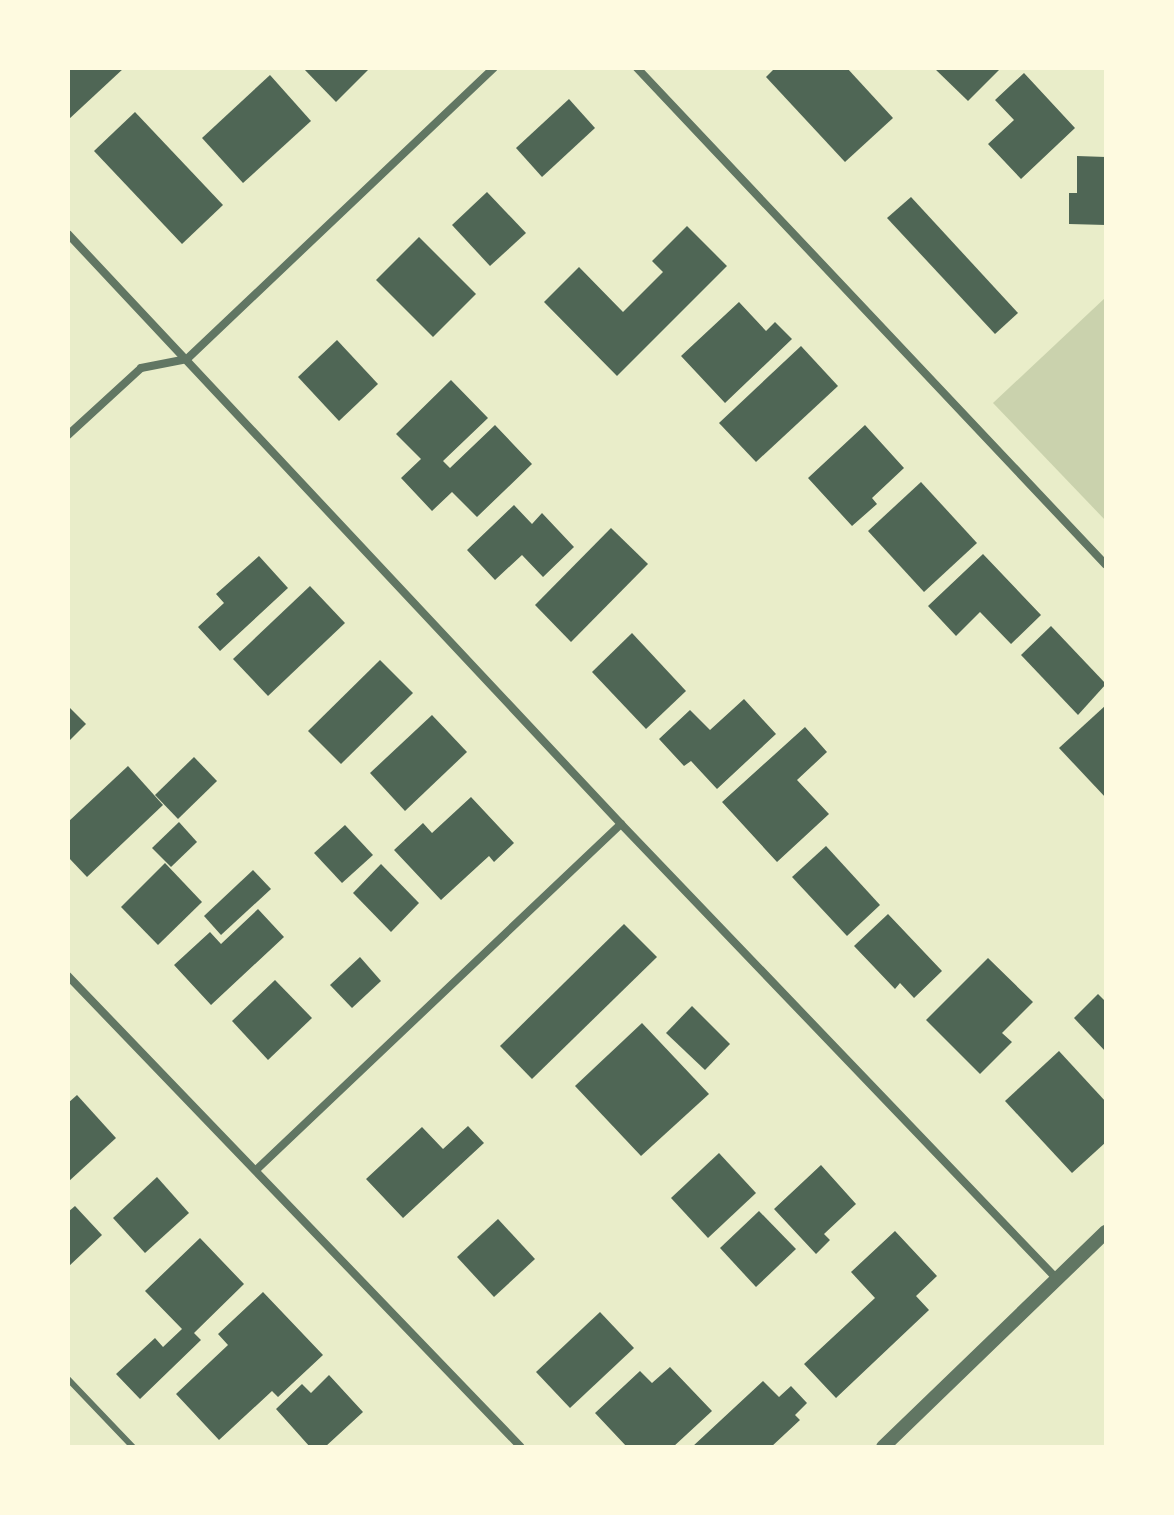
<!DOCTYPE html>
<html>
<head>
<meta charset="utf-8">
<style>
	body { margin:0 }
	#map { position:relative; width:1174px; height:1515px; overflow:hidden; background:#e9edc9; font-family:Bitter,serif }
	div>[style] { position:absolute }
	.green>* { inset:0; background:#cad2ad }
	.building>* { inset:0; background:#4f6655 }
	.service>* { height:6px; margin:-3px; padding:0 3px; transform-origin:3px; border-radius:3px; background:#617663 }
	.minor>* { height:8px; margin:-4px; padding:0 4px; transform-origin:4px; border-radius:4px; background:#617663 }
	.tertiary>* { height:14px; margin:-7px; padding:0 7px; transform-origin:7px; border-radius:7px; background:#617663 }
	span { translate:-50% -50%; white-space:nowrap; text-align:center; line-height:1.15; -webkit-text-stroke:6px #fefae0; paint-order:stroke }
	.frame { position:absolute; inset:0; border:70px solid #fefae0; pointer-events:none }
</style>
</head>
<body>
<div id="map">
	<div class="green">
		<div style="clip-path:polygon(1106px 297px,1106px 521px,993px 403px)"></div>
	</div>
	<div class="building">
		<div style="clip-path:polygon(68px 68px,124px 68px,68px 120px)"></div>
		<div style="clip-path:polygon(303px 68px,370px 68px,336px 102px)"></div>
		<div style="clip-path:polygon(775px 68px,847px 68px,893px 118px,845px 162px,766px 77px)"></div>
		<div style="clip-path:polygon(934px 68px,1001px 68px,968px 101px)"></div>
		<div style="clip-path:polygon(1024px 73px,1075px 128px,1021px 179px,988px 144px,1014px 120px,995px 100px)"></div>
		<div style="clip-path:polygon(270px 75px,311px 121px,243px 183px,202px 138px)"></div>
		<div style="clip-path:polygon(569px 99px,595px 128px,542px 177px,516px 148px)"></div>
		<div style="clip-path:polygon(135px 112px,223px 205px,182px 244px,94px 151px)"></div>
		<div style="clip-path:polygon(1077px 156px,1106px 157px,1106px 225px,1069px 224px,1069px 193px,1077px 193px)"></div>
		<div style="clip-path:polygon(487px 192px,526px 233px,490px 266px,452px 225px)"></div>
		<div style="clip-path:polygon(911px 197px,1018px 313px,995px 334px,887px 218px)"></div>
		<div style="clip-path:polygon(687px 226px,727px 266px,617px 376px,544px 302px,579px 267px,623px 312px,663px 272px,652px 261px)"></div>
		<div style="clip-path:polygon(419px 237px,476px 294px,433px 337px,376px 280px)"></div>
		<div style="clip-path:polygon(739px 302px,766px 331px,775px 322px,792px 339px,725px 403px,681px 356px)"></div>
		<div style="clip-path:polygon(337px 340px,378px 384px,339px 421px,298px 377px)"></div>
		<div style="clip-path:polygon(801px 346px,838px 386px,756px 462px,719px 423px)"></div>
		<div style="clip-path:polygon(451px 380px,488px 418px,443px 461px,450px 468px,495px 425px,532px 464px,477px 517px,452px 492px,432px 511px,401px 478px,421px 459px,396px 434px)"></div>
		<div style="clip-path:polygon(865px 425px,904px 468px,872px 498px,877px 504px,852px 526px,808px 478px)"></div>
		<div style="clip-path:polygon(921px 482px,977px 543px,924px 592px,868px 531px)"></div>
		<div style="clip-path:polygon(514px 505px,532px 524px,542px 513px,574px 547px,543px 577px,522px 555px,495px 580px,467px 550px)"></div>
		<div style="clip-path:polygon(611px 528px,648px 564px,571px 642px,535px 605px)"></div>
		<div style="clip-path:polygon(983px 554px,1041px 615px,1011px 644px,980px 612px,956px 636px,928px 606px)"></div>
		<div style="clip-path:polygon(259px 556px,288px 588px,220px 651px,198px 627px,224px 603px,216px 594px)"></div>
		<div style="clip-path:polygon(310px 586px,345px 623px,268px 696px,233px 659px)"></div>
		<div style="clip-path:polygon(1051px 626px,1106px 684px,1078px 715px,1021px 655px)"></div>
		<div style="clip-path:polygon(632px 633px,686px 691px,646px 729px,592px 672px)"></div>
		<div style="clip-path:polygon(380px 660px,413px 693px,341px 764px,308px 731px)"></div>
		<div style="clip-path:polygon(744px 699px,776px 734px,717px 789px,691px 761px,684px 766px,659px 739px,690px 710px,710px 730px)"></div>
		<div style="clip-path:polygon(1106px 705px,1106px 798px,1059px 748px)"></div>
		<div style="clip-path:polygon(68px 706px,86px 724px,68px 742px)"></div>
		<div style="clip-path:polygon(432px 715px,467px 752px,405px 811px,370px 773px)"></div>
		<div style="clip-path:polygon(805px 727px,827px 752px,797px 780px,829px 814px,777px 862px,722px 802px)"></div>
		<div style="clip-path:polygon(194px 757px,217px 781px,178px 819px,155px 795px)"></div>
		<div style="clip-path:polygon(128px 766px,163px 805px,87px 877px,68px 857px,68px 822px)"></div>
		<div style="clip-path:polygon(471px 797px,514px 843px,494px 862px,489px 856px,441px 900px,394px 850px,423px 823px,432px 833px)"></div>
		<div style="clip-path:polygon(179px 822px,197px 842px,171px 867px,152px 848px)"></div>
		<div style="clip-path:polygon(345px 825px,373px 855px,342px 883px,314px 853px)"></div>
		<div style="clip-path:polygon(826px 846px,880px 905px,847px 936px,792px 877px)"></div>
		<div style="clip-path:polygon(165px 863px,202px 902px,158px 945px,121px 907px)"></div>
		<div style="clip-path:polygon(381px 864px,419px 903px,391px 932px,353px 893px)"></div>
		<div style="clip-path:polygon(253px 870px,271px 889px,221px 935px,204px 916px)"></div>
		<div style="clip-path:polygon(258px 909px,284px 937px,211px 1005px,174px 965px,210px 932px,221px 944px)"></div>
		<div style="clip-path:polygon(888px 914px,942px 971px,914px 998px,900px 983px,895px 989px,854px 946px)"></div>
		<div style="clip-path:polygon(624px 924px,657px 957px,532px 1079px,500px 1046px)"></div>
		<div style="clip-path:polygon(360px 957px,381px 981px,352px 1008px,330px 985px)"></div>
		<div style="clip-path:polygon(988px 958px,1033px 1002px,1002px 1033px,1012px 1042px,980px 1074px,926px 1020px)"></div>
		<div style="clip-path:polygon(275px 980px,312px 1018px,268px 1060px,232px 1021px)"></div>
		<div style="clip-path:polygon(1098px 994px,1106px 1002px,1106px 1052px,1074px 1018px)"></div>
		<div style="clip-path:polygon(692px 1006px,730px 1044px,705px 1070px,666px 1033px)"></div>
		<div style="clip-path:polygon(642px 1023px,709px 1094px,641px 1156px,575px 1086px)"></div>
		<div style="clip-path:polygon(1059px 1051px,1106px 1102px,1106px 1142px,1072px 1173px,1005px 1101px)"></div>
		<div style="clip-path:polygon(77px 1095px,116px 1138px,68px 1182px,68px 1103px)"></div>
		<div style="clip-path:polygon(468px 1126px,484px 1143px,403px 1218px,366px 1179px,422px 1127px,443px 1149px)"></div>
		<div style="clip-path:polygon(719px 1153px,756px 1193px,708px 1238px,671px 1198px)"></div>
		<div style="clip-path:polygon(821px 1165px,856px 1204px,824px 1234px,830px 1240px,816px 1254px,774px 1209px)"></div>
		<div style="clip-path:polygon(157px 1177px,189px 1213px,145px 1253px,113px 1218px)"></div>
		<div style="clip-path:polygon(75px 1206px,102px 1235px,68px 1267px,68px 1212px)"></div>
		<div style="clip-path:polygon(759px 1211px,796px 1249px,756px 1287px,720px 1248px)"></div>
		<div style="clip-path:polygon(498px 1219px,535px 1259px,494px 1297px,457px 1257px)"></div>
		<div style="clip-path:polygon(895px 1231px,937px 1276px,916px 1296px,929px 1310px,836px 1398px,804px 1364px,875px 1298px,851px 1272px)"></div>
		<div style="clip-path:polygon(200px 1238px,244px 1284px,194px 1333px,201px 1340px,140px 1399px,116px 1374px,155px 1338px,163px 1347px,182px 1329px,145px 1291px)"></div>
		<div style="clip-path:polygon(263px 1292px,323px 1355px,278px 1397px,272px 1391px,219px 1440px,176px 1394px,228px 1345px,218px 1334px)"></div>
		<div style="clip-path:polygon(600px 1312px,634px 1348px,570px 1408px,536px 1372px)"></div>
		<div style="clip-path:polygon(670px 1367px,712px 1411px,673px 1447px,627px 1447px,595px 1413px,640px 1371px,652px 1383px)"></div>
		<div style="clip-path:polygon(329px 1375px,363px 1412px,325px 1447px,310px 1447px,276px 1409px,302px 1384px,311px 1393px)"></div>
		<div style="clip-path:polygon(763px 1381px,779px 1397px,791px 1386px,807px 1403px,795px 1415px,800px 1420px,771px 1447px,692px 1447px)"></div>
	</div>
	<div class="service">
		<div style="left:68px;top:1379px;width:94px;rotate:46.3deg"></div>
	</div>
	<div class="minor">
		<div style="left:637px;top:68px;width:683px;rotate:46.66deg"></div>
		<div style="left:68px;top:234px;width:809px;rotate:46.85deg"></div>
		<div style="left:621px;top:824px;width:630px;rotate:46.22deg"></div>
		<div style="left:68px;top:435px;width:99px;rotate:-42.5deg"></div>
		<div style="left:141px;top:368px;width:47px;rotate:-11.1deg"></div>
		<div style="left:187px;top:359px;width:423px;rotate:-43.5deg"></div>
		<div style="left:68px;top:976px;width:653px;rotate:46.12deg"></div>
		<div style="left:256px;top:1170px;width:503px;rotate:-43.47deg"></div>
	</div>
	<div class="tertiary">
		<div style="left:883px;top:1447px;width:310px;rotate:-44deg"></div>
	</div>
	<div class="frame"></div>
</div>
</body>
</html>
